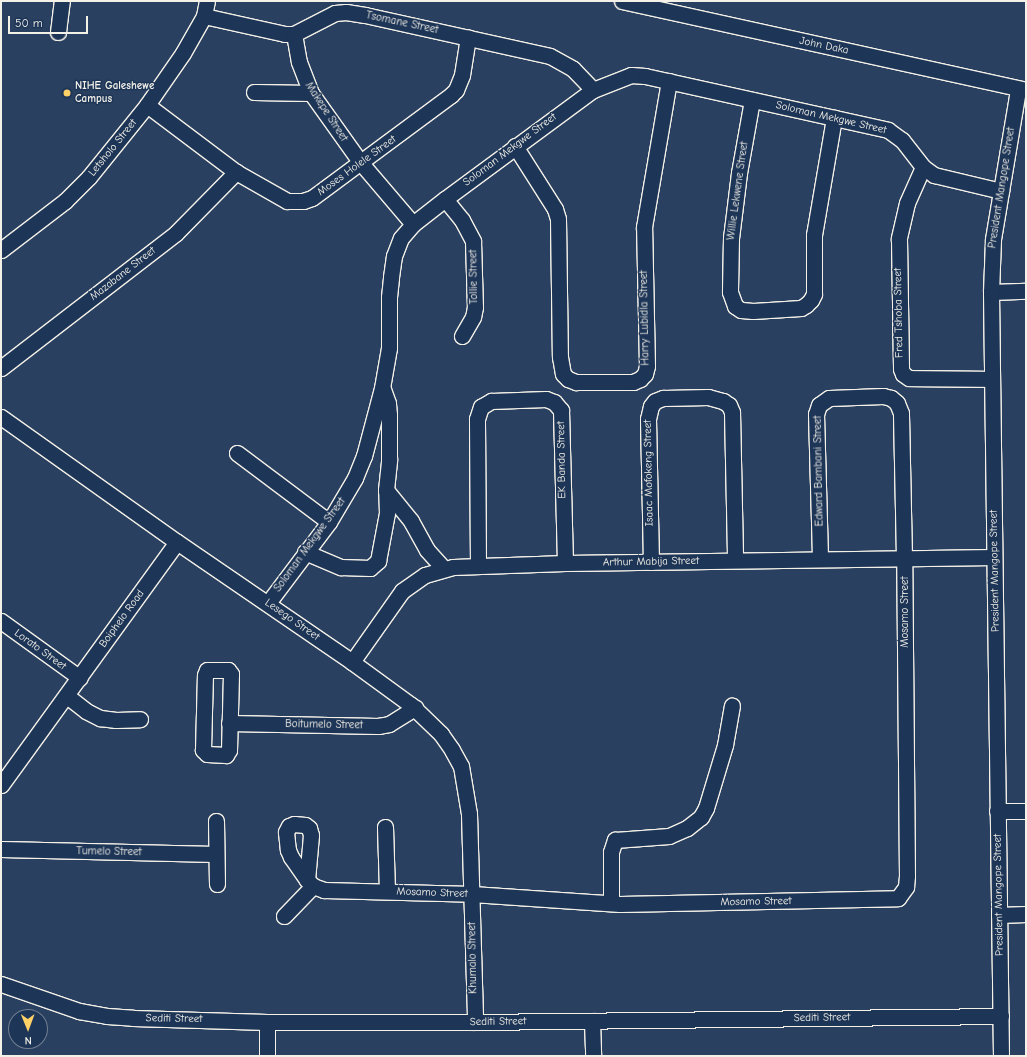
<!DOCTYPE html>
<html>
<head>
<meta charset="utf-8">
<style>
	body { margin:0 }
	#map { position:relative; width:1027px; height:1057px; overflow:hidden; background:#2a4060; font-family:"Comic Neue",sans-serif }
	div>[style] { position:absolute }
	.roads { filter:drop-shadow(1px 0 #f4f1e8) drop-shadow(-1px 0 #f4f1e8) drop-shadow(0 1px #f4f1e8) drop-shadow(0 -1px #f4f1e8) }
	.minor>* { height:15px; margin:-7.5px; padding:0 7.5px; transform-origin:7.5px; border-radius:7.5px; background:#1d3557 }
	.dots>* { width:11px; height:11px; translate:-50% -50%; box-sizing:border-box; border:2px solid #1d3557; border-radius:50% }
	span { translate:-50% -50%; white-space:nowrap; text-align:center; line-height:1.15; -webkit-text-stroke:3px #1d3557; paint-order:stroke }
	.street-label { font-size:11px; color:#f4f1e8 }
	.poi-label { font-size:11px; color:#f4f1e8; font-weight:700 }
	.left { translate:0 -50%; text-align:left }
	.frame { position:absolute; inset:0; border:2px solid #f4f1e8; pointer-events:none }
	.north { position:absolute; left:8px; top:1009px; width:40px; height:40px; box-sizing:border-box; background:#1d3557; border:1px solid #738091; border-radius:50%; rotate:179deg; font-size:11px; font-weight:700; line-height:16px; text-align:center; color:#f4f1e8 }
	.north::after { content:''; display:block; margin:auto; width:14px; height:18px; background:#ffd166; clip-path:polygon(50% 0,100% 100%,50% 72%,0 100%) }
	.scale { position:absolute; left:8px; top:16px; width:80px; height:18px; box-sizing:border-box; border:2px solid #f4f1e8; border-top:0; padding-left:5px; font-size:12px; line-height:14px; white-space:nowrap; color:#f4f1e8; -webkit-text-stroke:3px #1d3557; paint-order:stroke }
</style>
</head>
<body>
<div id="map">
	<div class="roads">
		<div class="minor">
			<div style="left:622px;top:1px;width:414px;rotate:12.4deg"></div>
			<div style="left:204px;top:16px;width:83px;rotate:12.5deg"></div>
			<div style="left:285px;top:34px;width:9px"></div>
			<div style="left:294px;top:34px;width:46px;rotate:-27.1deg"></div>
			<div style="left:335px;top:13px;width:11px;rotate:-5deg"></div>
			<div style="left:346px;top:12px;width:19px;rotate:9deg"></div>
			<div style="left:365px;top:15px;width:189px;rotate:12.5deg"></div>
			<div style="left:550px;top:56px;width:26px;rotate:29deg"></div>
			<div style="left:573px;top:69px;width:29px;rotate:46deg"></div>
			<div style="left:58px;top:32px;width:31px;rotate:-83deg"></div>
			<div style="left:294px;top:34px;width:28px;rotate:80deg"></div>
			<div style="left:299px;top:62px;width:33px;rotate:69deg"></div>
			<div style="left:311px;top:93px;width:86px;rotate:54.5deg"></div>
			<div style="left:361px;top:163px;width:80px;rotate:49.6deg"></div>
			<div style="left:254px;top:92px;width:57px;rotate:1deg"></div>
			<div style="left:752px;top:100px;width:74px;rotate:100.1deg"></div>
			<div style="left:739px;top:173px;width:65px;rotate:97deg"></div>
			<div style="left:731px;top:238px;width:54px;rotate:91.1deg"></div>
			<div style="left:730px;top:292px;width:15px;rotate:70deg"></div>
			<div style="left:735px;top:306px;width:7px;rotate:34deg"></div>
			<div style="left:741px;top:310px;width:12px;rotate:5deg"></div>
			<div style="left:753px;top:311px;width:48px;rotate:-3.6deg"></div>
			<div style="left:801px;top:308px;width:6px;rotate:-31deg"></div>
			<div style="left:806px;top:305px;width:7px;rotate:-45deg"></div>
			<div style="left:811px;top:300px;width:7px;rotate:-63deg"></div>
			<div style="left:814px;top:294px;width:59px;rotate:-90deg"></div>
			<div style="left:814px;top:235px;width:119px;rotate:-80.3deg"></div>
			<div style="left:147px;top:105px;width:111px;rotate:37deg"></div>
			<div style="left:236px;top:172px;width:59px;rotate:29.6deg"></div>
			<div style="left:287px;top:201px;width:16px"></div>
			<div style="left:303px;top:201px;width:9px;rotate:-18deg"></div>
			<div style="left:312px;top:198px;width:173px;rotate:-36.5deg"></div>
			<div style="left:451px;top:95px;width:7px;rotate:-45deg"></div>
			<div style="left:456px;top:90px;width:16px;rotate:-68deg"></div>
			<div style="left:462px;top:75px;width:38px;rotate:-81deg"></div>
			<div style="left:515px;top:146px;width:75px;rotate:57.6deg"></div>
			<div style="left:555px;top:209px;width:10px;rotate:73deg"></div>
			<div style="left:558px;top:219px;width:138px;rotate:89.2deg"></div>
			<div style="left:560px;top:357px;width:17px;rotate:80deg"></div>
			<div style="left:563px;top:374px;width:7px;rotate:45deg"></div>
			<div style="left:568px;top:379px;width:9px;rotate:21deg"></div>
			<div style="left:576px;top:382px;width:57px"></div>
			<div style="left:633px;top:382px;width:8px;rotate:-23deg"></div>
			<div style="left:640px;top:379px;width:7px;rotate:-45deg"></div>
			<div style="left:645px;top:374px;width:8px;rotate:-76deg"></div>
			<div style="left:647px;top:366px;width:139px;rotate:-91.2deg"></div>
			<div style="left:644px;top:227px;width:148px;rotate:-80.3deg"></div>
			<div style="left:923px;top:167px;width:39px;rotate:114deg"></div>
			<div style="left:907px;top:203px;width:37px;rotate:103deg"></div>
			<div style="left:899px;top:239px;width:130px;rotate:89.1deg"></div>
			<div style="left:901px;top:369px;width:5px;rotate:68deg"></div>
			<div style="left:903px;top:374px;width:7px;rotate:34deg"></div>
			<div style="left:909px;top:378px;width:83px;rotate:0.7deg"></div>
			<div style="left:445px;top:199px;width:27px;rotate:51deg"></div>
			<div style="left:462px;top:220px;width:24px;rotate:62deg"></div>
			<div style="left:473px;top:241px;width:66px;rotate:88.3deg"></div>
			<div style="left:475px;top:307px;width:10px;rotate:101deg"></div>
			<div style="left:473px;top:317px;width:22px;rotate:120deg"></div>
			<div style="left:1px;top:250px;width:81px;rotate:-37.4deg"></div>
			<div style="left:65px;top:201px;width:34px;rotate:-45deg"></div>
			<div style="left:89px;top:177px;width:92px;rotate:-51.1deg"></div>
			<div style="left:147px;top:105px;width:63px;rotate:-55.3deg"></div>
			<div style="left:183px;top:53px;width:43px;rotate:-60.4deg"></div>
			<div style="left:204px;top:16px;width:15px;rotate:-79deg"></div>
			<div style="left:991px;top:292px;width:35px;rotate:-2deg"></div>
			<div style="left:1px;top:368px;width:221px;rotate:-37.6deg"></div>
			<div style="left:176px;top:233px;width:86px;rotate:-45.5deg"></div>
			<div style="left:1px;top:417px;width:216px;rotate:35.4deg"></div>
			<div style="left:177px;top:542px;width:212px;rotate:34.4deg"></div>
			<div style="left:352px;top:662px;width:73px;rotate:36.1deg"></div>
			<div style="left:411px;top:705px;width:42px;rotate:44deg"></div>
			<div style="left:441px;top:734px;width:19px;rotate:55deg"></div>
			<div style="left:452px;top:750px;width:18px;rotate:61deg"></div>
			<div style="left:461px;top:766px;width:49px;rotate:80.5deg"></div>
			<div style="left:469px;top:814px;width:208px;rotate:88.3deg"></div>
			<div style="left:237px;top:453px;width:115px;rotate:36.9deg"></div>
			<div style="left:386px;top:490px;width:40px;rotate:51deg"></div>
			<div style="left:411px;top:521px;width:33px;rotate:61deg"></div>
			<div style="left:427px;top:550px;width:25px;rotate:48deg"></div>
			<div style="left:305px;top:552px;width:39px;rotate:23deg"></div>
			<div style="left:341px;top:567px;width:29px;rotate:2deg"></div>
			<div style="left:370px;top:568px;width:11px;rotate:-41deg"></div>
			<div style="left:378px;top:561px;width:49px;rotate:-79.4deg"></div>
			<div style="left:387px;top:513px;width:23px;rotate:-92deg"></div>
			<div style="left:386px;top:490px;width:31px;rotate:-84deg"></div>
			<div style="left:389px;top:459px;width:44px;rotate:-90deg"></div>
			<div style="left:389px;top:415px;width:12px;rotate:-95deg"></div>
			<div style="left:388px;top:403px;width:15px;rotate:-110deg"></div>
			<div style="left:651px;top:562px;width:143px;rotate:-91.2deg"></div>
			<div style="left:648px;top:419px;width:13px;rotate:-77deg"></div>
			<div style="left:651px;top:406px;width:6px;rotate:-51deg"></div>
			<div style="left:655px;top:401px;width:9px;rotate:-21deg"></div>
			<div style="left:663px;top:398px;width:45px;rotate:-1.3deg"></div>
			<div style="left:708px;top:397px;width:16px;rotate:15deg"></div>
			<div style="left:723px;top:401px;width:7px;rotate:34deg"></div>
			<div style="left:729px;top:405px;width:8px;rotate:67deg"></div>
			<div style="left:732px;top:412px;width:148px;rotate:88.8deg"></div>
			<div style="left:478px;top:565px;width:146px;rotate:-90.4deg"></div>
			<div style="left:477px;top:419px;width:13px;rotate:-72deg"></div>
			<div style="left:481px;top:407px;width:12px;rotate:-31deg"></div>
			<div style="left:491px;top:401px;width:55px;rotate:-2.1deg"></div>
			<div style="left:546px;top:399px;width:9px;rotate:21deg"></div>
			<div style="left:554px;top:402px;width:11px;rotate:49deg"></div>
			<div style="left:561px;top:410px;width:153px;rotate:88.5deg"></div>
			<div style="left:268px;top:603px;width:101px;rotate:-53deg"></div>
			<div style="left:329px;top:522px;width:51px;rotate:-59.4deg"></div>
			<div style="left:355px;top:478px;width:24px;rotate:-68deg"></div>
			<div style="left:364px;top:456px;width:70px;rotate:-75.2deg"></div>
			<div style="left:382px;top:388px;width:41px;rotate:-80.1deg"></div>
			<div style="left:389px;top:348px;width:51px;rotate:-90deg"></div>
			<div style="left:389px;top:297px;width:20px;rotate:-84deg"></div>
			<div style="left:391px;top:277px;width:21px;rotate:-82deg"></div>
			<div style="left:394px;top:256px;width:19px;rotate:-69deg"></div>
			<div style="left:401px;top:238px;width:18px;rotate:-49deg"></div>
			<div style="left:413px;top:224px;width:41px;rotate:-38deg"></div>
			<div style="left:445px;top:199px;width:184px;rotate:-36.4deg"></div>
			<div style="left:593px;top:90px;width:41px;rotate:-21.5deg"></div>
			<div style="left:631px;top:75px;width:14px;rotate:4deg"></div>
			<div style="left:645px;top:76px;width:249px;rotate:12.5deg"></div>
			<div style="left:888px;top:130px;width:17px;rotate:36deg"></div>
			<div style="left:902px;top:140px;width:34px;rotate:52deg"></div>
			<div style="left:923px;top:167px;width:14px;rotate:36deg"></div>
			<div style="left:934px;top:175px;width:69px;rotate:13.4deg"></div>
			<div style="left:1px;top:621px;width:97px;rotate:35.8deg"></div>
			<div style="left:352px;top:662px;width:87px;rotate:-54.8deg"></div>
			<div style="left:402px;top:591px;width:28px;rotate:-35deg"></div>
			<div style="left:425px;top:575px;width:29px;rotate:-16deg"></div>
			<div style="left:453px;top:567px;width:112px;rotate:-2deg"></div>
			<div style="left:565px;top:563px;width:429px;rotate:-0.8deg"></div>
			<div style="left:207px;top:670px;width:21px"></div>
			<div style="left:228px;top:670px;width:5px;rotate:53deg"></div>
			<div style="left:231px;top:674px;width:76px;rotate:91.5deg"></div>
			<div style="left:229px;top:750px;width:6px;rotate:121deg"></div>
			<div style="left:226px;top:755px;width:19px;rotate:-177deg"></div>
			<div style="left:207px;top:754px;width:6px;rotate:-135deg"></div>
			<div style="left:203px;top:750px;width:75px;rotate:-88.5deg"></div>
			<div style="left:205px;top:675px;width:5px;rotate:-68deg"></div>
			<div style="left:67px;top:696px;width:24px;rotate:38deg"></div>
			<div style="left:86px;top:711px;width:16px;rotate:27deg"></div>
			<div style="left:100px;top:718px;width:16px;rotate:7deg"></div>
			<div style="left:116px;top:720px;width:24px;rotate:-2deg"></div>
			<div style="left:229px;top:723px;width:149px;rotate:1.2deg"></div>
			<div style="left:378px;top:726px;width:11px;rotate:-10deg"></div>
			<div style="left:389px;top:724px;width:31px;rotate:-32deg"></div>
			<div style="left:1px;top:785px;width:300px;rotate:-54.1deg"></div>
			<div style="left:997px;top:811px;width:29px"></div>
			<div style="left:216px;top:821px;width:63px;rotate:89.1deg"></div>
			<div style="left:385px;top:827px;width:64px;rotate:88.2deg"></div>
			<div style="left:1px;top:849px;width:215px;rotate:1.3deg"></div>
			<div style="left:307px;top:880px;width:45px;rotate:-84.9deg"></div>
			<div style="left:311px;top:835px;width:7px;rotate:-106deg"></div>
			<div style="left:309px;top:828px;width:5px;rotate:-143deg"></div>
			<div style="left:305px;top:825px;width:11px;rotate:-175deg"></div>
			<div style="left:294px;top:824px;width:5px;rotate:158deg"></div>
			<div style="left:289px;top:826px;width:7px;rotate:117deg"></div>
			<div style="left:286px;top:832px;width:18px;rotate:84deg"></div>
			<div style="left:288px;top:850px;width:8px;rotate:67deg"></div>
			<div style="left:291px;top:857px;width:28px;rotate:55deg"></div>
			<div style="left:307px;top:880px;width:8px;rotate:45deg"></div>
			<div style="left:611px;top:903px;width:51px;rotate:-90deg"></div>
			<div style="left:611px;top:852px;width:13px;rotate:-72deg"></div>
			<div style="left:615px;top:840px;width:54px;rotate:-4.2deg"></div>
			<div style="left:669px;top:836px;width:20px;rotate:-24deg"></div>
			<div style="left:687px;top:828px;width:18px;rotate:-38deg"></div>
			<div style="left:701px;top:817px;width:10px;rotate:-61deg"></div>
			<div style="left:706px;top:808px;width:66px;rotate:-73.2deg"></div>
			<div style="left:725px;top:745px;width:40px;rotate:-80deg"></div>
			<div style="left:999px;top:915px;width:27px;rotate:-2deg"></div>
			<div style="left:284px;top:916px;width:42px;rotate:-46deg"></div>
			<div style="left:313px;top:886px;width:12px;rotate:20deg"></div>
			<div style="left:324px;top:890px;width:148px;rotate:1.5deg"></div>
			<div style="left:472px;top:894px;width:148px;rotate:3.9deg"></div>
			<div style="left:620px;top:904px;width:278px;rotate:-1.2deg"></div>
			<div style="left:898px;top:898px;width:14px;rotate:-54deg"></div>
			<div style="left:906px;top:887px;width:11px;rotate:-85deg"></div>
			<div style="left:907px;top:876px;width:318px;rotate:-90.5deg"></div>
			<div style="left:904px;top:558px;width:145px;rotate:-91.2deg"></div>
			<div style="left:901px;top:413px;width:11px;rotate:-112deg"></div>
			<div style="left:897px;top:403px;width:8px;rotate:-140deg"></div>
			<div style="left:891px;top:398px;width:8px;rotate:-166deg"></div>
			<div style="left:883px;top:396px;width:54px;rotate:177.9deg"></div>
			<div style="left:829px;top:398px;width:12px;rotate:145deg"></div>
			<div style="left:819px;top:405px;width:9px;rotate:108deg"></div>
			<div style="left:816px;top:414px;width:145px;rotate:88.4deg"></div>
			<div style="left:1px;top:984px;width:83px;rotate:19.1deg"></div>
			<div style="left:79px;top:1011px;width:28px;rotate:10deg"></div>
			<div style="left:107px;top:1016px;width:26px;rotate:4deg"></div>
			<div style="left:133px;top:1018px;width:134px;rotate:1.7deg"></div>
			<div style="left:267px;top:1022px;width:208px"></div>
			<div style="left:475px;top:1022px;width:526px;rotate:-0.65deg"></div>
			<div style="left:592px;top:1021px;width:35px;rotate:88deg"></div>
			<div style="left:267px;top:1022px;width:34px;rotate:90deg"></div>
			<div style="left:1001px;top:1056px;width:764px;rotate:-90.75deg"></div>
			<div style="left:991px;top:292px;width:53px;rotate:-87.8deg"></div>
			<div style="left:993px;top:239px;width:152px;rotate:-80.5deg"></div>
		</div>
	</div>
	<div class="dots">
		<div style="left:67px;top:93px;background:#ffd166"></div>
	</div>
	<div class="street-label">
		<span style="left:402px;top:23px;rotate:12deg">Tsomane Street</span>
		<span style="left:824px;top:46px;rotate:12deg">John Daka</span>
		<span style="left:326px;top:112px;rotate:57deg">Makepe Street</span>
		<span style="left:831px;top:118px;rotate:13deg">Soloman Mekgwe Street</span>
		<span style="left:113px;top:148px;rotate:-51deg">Letsholo Street</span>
		<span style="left:510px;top:150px;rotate:-37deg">Soloman Mekgwe Street</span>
		<span style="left:357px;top:166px;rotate:-36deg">Moses Holele Street</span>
		<span style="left:1002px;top:188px;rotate:-81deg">President Mangope Street</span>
		<span style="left:738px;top:191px;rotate:-82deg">Willie Lekwene Street</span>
		<span style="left:123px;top:274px;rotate:-38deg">Mazabane Street</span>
		<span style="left:474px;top:277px;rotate:-91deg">Tollie Street</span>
		<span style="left:899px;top:313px;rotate:-91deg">Fred Tshoba Street</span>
		<span style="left:645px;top:318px;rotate:-91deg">Harry Lubidla Street</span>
		<span style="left:562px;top:460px;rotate:-91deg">EK Banda Street</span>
		<span style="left:819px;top:471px;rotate:-91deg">Edward Bambani Street</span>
		<span style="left:649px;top:473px;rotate:-91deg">Isaac Mofokeng Street</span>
		<span style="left:310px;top:545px;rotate:-54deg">Soloman Mekgwe Street</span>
		<span style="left:651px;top:562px;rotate:-1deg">Arthur Mabija Street</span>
		<span style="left:995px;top:571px;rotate:-91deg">President Mangope Street</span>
		<span style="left:905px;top:612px;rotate:-90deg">Mosamo Street</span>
		<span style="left:122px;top:619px;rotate:-54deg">Boiphelo Road</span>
		<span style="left:292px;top:620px;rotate:35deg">Lesego Street</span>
		<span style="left:40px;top:650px;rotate:36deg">Lorato Street</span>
		<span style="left:324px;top:725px;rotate:1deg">Boitumelo Street</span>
		<span style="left:109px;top:852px;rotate:1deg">Tumelo Street</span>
		<span style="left:432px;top:893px;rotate:2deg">Mosamo Street</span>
		<span style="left:999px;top:895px;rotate:-91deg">President Mangope Street</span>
		<span style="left:756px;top:902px;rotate:-1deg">Mosamo Street</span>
		<span style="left:473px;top:958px;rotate:-91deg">Khumalo Street</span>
		<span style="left:822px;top:1018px;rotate:-1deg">Sediti Street</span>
		<span style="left:174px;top:1019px;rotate:1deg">Sediti Street</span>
		<span style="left:498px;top:1022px;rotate:-1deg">Sediti Street</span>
	</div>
	<div class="poi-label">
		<span class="left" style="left:75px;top:93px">NIHE Galeshewe<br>Campus</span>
	</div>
	<div class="frame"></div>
	<div class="north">N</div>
	<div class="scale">50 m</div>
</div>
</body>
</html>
